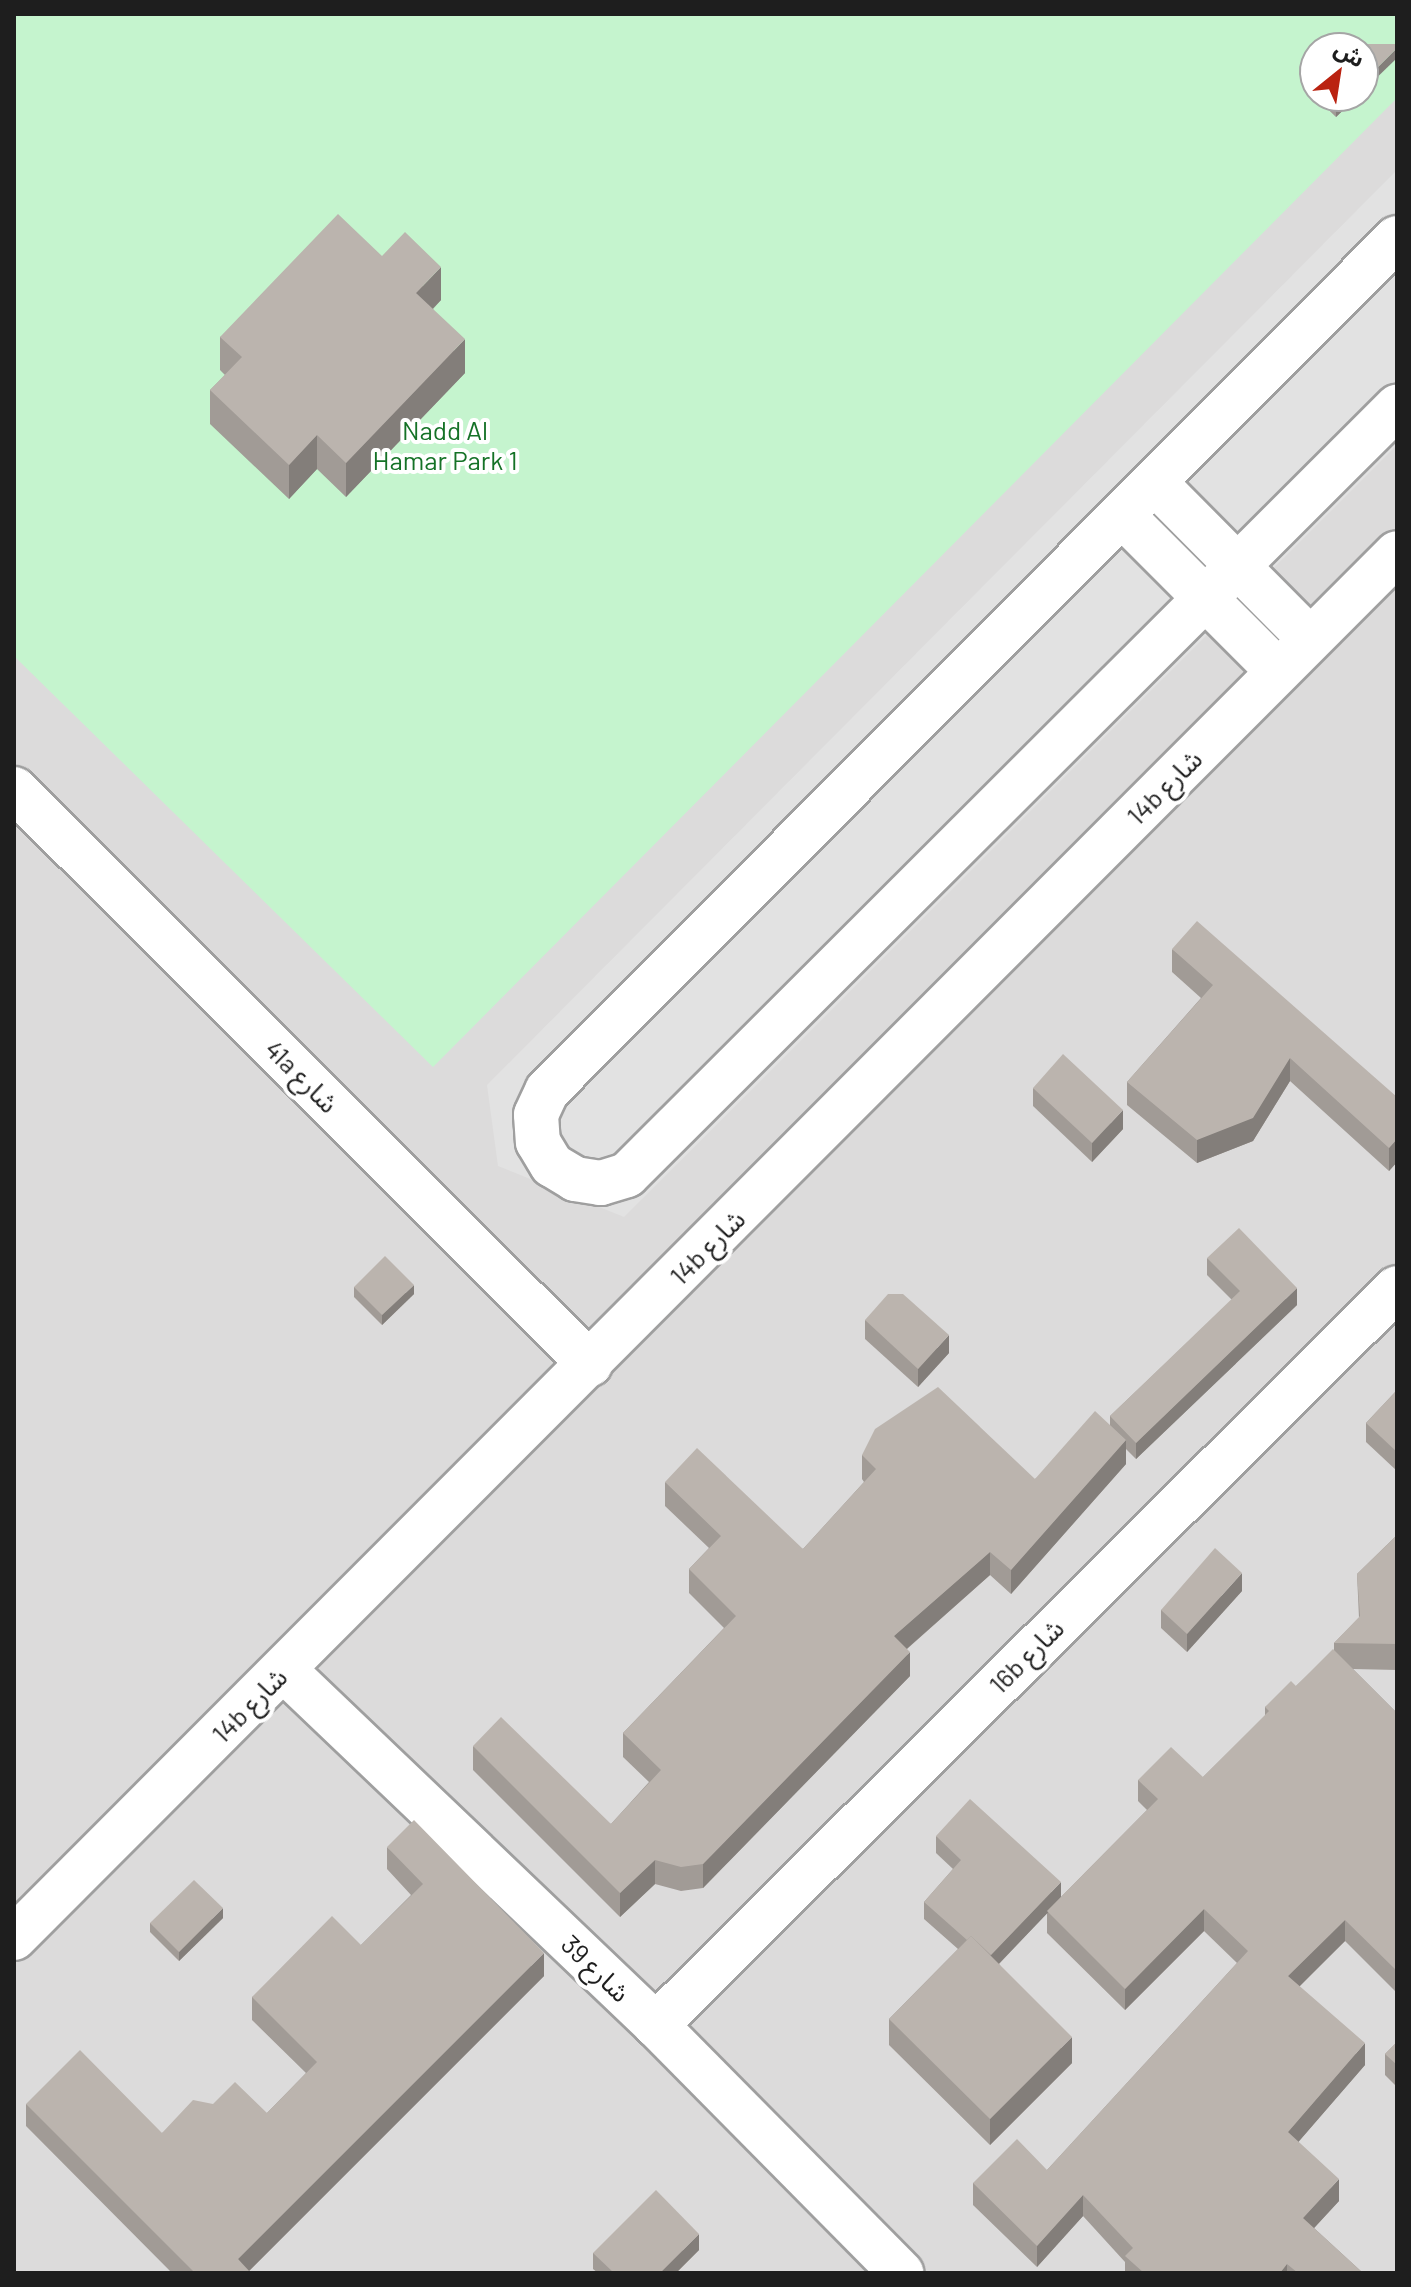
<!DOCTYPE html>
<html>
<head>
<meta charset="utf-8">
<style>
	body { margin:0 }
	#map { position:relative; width:1411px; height:2287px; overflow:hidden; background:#eeece4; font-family:Barlow,"Noto Sans Arabic",sans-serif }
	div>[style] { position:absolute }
	.residential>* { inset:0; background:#dcdbdb }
	.park>* { inset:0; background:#c5f4ce }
	.parking>* { inset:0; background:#e2e2e2 }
	.roads { filter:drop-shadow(2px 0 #9f9f9f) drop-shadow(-2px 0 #9f9f9f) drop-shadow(0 2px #9f9f9f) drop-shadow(0 -2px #9f9f9f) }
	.minor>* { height:44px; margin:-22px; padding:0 22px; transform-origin:22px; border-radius:22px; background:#fff }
	.wall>* { inset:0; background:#a19b96 }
	.shaded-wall>* { inset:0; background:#837e7a }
	.building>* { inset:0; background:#bbb4ae }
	span { translate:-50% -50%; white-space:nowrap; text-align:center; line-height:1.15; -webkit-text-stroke:8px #fff; paint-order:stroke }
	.park-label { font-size:26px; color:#157227 }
	.street-label { font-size:26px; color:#1e1e1e }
	.frame { position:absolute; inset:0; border:16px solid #1e1e1e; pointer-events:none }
	.north { position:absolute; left:1299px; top:32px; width:80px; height:80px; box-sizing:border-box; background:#fff; border:2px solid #a5a5a5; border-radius:50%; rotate:30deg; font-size:22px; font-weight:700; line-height:32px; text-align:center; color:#1e1e1e }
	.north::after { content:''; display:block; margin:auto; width:28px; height:36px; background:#ba2311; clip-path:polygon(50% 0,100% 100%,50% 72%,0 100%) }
</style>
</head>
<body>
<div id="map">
	<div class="residential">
		<div style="clip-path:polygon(evenodd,14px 14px,1397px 14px,1397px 2273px,14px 2273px,14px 14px,1315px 48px,1363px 48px,1363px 96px,1315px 96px,1315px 48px)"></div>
	</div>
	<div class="park">
		<div style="clip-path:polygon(evenodd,14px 14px,1397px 14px,1397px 98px,433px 1067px,14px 656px,14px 14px,1315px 48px,1363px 48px,1363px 96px,1315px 96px,1315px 48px)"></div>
	</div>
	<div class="parking">
		<div style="clip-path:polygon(1397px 170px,1397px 445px,624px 1217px,498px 1166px,487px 1085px)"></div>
	</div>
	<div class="roads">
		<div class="minor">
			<div style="left:1397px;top:238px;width:1204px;rotate:134.9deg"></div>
			<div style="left:547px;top:1091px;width:26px;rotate:115deg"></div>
			<div style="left:536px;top:1115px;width:27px;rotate:86deg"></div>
			<div style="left:538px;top:1142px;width:27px;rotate:59deg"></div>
			<div style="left:552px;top:1165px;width:27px;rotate:31deg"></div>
			<div style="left:575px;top:1179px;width:26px;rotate:9deg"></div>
			<div style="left:601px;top:1183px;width:27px;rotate:-17deg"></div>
			<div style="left:627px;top:1175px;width:1088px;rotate:-44.93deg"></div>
			<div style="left:1156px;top:484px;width:218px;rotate:45.2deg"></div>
			<div style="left:1123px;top:516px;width:219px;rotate:45deg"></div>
			<div style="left:14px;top:789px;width:814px;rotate:44.95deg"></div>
			<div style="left:284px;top:1670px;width:514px;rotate:43.66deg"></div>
			<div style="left:656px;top:2025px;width:349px;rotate:45.3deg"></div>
			<div style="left:14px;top:1938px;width:1957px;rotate:-45.04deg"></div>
			<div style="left:656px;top:2025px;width:1045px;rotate:-44.84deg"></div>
		</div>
	</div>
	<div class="wall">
		<div style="clip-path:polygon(1315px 79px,1315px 96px,1358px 96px,1336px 117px,1311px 93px,1311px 83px)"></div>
		<div style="clip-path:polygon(382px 256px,441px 300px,433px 309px,465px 373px,346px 497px,317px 469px,289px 499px,210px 424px,210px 390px,225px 375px,220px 370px,220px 337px)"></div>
		<div style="clip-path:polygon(1172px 949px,1397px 1097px,1397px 1162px,1389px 1171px,1290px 1081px,1253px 1141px,1197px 1163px,1127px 1105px,1127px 1082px,1201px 998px,1172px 972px)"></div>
		<div style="clip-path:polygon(1033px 1088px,1123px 1129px,1092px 1162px,1033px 1106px)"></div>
		<div style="clip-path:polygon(1207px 1258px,1297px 1305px,1136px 1459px,1126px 1449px,1126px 1464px,1011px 1594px,990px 1575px,907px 1649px,910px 1676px,703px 1888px,681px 1891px,655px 1884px,620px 1917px,473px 1770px,473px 1746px,611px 1824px,649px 1782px,623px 1757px,623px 1733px,724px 1628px,689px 1593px,689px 1569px,709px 1548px,665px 1506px,665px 1482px,803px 1549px,864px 1482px,862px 1479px,862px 1455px,1035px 1479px,1110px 1425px,1110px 1416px,1232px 1300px,1207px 1275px)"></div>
		<div style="clip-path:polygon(354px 1287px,414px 1294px,382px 1325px,354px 1297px)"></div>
		<div style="clip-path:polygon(865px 1320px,949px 1353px,918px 1387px,865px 1339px)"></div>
		<div style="clip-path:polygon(1397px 1390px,1397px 1471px,1366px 1442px,1366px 1423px)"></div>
		<div style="clip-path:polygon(1397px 1535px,1397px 1670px,1353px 1669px,1397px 1713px,1397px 1993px,1345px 1941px,1299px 1986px,1365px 2065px,1298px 2142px,1339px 2201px,1314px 2228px,1363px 2273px,1125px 2273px,1125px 2262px,1083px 2216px,1037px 2267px,973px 2205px,973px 2183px,1047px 2170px,1237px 1963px,1204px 1931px,1125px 2010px,1047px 1933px,1047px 1913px,999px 1964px,1072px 2063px,990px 2145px,889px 2045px,889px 2019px,958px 1949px,924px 1919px,924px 1902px,953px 1869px,936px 1853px,936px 1836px,1061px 1897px,1147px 1810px,1138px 1801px,1138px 1780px,1203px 1777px,1265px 1716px,1265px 1707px,1296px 1686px,1334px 1650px,1334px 1643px,1359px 1618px,1357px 1574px)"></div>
		<div style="clip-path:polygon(1242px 1591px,1187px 1652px,1161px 1628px,1161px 1610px)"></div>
		<div style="clip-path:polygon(387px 1847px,544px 1976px,249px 2271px,251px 2273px,172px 2273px,26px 2126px,26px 2104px,162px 2133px,213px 2104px,267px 2113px,306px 2073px,252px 2020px,252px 1997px,361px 1945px,411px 1895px,387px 1869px)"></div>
		<div style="clip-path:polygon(223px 1918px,179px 1961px,150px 1932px,150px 1923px)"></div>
		<div style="clip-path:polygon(1397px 2042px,1397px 2087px,1385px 2075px,1385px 2054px)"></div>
		<div style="clip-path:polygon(699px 2250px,676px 2273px,598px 2273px,593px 2269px,593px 2253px)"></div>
	</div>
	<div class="shaded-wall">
		<div style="clip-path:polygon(1397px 48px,1397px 58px,1363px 91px,1363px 82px)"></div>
		<div style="clip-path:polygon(1348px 96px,1358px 96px,1336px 117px,1336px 108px)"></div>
		<div style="clip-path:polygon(441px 267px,441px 300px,416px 326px,416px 293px)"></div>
		<div style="clip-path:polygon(465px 339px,465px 373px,346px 497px,346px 463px)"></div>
		<div style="clip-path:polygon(317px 435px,317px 469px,289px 499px,289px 465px)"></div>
		<div style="clip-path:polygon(1290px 1058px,1290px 1081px,1253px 1141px,1197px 1163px,1197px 1140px)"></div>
		<div style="clip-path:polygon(1123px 1110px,1123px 1129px,1092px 1162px,1092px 1143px)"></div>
		<div style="clip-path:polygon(1397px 1139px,1397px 1162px,1389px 1171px,1389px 1148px)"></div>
		<div style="clip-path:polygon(414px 1285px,414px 1294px,382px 1325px,382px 1315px)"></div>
		<div style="clip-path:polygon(1297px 1288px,1297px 1305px,1136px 1459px,1136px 1443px)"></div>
		<div style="clip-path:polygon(949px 1335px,949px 1353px,918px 1387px,918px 1369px)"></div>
		<div style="clip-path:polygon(1126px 1440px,1126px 1464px,1011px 1594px,1011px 1570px)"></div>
		<div style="clip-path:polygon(990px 1552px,990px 1575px,894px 1660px,894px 1636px)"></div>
		<div style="clip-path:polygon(1242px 1573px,1242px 1591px,1187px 1652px,1187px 1634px)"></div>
		<div style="clip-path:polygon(910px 1652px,910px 1676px,703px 1888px,703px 1864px)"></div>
		<div style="clip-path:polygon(655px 1860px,655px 1884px,620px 1917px,620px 1893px)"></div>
		<div style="clip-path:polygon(1061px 1882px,1061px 1899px,988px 1975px,988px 1958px)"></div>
		<div style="clip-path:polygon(223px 1908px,223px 1918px,179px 1961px,179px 1952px)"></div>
		<div style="clip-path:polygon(1204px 1909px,1204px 1931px,1125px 2010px,1125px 1989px)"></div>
		<div style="clip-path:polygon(1345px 1920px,1345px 1941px,1288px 1998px,1288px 1976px)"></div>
		<div style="clip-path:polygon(544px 1953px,544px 1976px,247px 2273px,238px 2259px)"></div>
		<div style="clip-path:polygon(1072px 2037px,1072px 2063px,990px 2145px,990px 2119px)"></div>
		<div style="clip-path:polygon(1365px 2043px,1365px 2065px,1288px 2154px,1288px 2132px)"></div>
		<div style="clip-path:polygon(1339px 2179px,1339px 2201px,1303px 2240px,1303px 2218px)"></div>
		<div style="clip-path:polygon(1083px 2195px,1083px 2216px,1037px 2267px,1037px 2246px)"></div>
		<div style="clip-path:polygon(699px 2234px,699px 2250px,676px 2273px,660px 2273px)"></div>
		<div style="clip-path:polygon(1287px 2264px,1287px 2273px,1280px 2273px)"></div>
	</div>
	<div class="building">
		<div style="clip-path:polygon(1348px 44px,1397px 44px,1397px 48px,1363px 82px,1363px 48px,1345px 48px)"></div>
		<div style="clip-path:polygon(1324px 96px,1348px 96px,1336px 108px)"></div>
		<div style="clip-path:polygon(338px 214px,382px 256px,405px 232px,441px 267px,416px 293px,465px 339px,346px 463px,317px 435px,289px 465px,210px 390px,242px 357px,220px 337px)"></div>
		<div style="clip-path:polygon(1197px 921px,1397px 1097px,1397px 1139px,1389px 1148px,1290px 1058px,1253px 1118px,1197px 1140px,1127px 1082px,1213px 985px,1172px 949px)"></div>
		<div style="clip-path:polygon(1063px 1054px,1123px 1110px,1092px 1143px,1033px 1088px)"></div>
		<div style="clip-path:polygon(1239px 1228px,1297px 1288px,1136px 1443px,1110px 1416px,1240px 1291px,1207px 1258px)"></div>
		<div style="clip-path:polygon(385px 1256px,414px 1285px,382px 1315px,354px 1287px)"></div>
		<div style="clip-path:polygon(888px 1294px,903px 1294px,949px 1335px,918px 1369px,865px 1320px)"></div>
		<div style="clip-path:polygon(938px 1387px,1035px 1479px,1095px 1411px,1126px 1440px,1011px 1570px,990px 1552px,894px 1636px,910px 1652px,703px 1864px,681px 1867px,655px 1860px,620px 1893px,473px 1746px,501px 1717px,611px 1824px,661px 1770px,623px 1733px,736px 1616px,689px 1569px,721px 1536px,665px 1482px,697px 1448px,803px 1549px,876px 1469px,862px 1455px,875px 1429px)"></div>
		<div style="clip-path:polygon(1397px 1390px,1397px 1452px,1366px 1423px)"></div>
		<div style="clip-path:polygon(1397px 1535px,1397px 1644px,1334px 1643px,1360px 1616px,1357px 1574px)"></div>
		<div style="clip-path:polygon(1215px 1548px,1242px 1573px,1187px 1634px,1161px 1610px)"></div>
		<div style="clip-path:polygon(1333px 1649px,1397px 1713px,1397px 1971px,1345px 1920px,1288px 1976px,1365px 2043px,1288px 2132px,1339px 2179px,1303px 2218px,1363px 2273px,1298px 2273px,1287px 2264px,1280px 2273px,1144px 2273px,1125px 2256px,1133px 2248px,1083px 2195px,1037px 2246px,973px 2183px,1017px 2139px,1047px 2170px,1248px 1951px,1204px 1909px,1125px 1989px,1047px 1911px,1158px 1799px,1138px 1780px,1171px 1747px,1203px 1777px,1269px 1711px,1265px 1707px,1291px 1681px,1296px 1686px)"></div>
		<div style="clip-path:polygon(970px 1799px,1061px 1882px,991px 1955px,971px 1936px,967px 1940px,924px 1902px,961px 1860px,936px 1836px)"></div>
		<div style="clip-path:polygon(414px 1820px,544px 1953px,238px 2259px,251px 2273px,195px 2273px,26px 2104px,80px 2050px,162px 2133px,193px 2100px,213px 2104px,235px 2082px,267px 2113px,317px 2062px,252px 1997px,332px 1916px,361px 1945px,423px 1884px,387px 1847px)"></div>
		<div style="clip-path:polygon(194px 1880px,223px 1908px,179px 1952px,150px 1923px)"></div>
		<div style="clip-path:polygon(971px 1936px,1072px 2037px,990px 2119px,889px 2019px)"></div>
		<div style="clip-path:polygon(1397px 2042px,1397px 2065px,1385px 2054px)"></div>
		<div style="clip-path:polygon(656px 2190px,699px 2234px,660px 2273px,614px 2273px,593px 2253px)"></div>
	</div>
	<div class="park-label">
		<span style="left:445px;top:445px">Nadd Al<br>Hamar Park 1</span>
	</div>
	<div class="street-label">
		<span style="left:1164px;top:787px;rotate:-45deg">14b شارع</span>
		<span style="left:302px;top:1076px;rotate:45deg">41a شارع</span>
		<span style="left:707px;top:1247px;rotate:-45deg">14b شارع</span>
		<span style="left:1026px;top:1656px;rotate:-45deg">16b شارع</span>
		<span style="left:249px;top:1705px;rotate:-45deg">14b شارع</span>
		<span style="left:596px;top:1968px;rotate:44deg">شارع 39</span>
	</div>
	<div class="frame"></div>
	<div class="north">ش</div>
</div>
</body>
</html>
